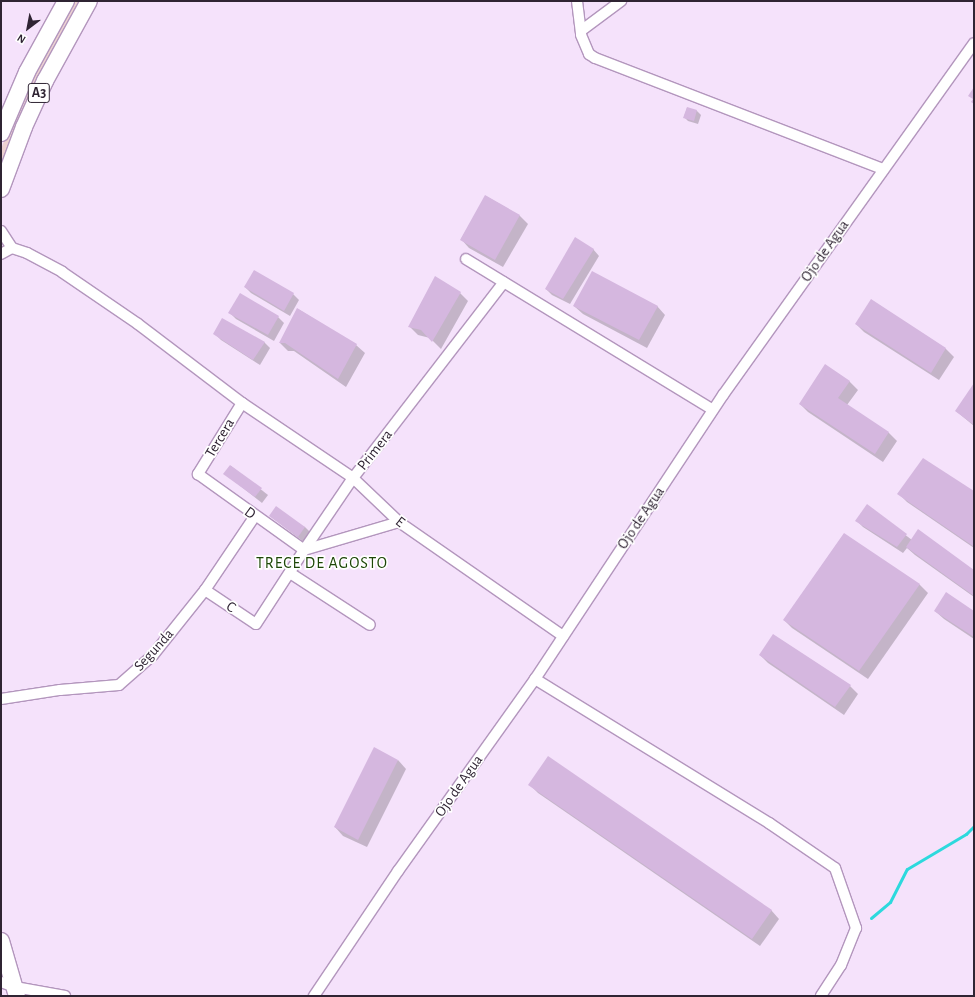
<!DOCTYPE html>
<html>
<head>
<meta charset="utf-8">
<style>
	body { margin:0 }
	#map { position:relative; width:975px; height:997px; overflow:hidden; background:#f5e2fb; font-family:"Alegreya Sans",sans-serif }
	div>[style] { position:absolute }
	.green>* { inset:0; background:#edd2d2 }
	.shadow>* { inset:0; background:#0003 }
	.stream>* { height:3px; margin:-1.5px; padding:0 1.5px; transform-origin:1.5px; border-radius:1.5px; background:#2dd9dd }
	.building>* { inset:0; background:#d5b7df }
	.roads { filter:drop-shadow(1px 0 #b396bd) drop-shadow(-1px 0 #b396bd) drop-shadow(0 1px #b396bd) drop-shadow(0 -1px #b396bd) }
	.minor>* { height:10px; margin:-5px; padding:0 5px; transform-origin:5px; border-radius:5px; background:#fff }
	.trunk>* { height:16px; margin:-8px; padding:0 8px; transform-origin:8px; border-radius:8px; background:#fff }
	span { translate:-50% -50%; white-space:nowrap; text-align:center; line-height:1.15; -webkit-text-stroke:3.5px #fff; paint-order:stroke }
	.shield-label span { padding:1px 3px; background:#fff; border:1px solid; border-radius:3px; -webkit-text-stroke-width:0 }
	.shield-label { font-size:14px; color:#2f2433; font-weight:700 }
	.street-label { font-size:15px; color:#2f2433 }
	.neighbourhood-label { font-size:16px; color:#1d4607; letter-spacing:1px }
	.frame { position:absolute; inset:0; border:2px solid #2f2433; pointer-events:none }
	.north { position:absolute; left:8px; top:8px; width:40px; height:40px; -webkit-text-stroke:3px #fff; paint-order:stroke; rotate:212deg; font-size:11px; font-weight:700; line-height:16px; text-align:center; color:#2f2433 }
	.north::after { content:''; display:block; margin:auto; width:14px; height:18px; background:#2f2433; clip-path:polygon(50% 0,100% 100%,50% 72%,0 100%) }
</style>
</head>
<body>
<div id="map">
	<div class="green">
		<div style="clip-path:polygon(74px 1px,81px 1px,1px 168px,1px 149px,4px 141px,35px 74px)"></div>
	</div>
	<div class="shadow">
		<div style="clip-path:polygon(687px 108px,697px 111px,701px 115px,698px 124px,688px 121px,684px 117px)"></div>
		<div style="clip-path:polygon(486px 196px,520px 216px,528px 224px,503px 267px,469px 248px,461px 239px)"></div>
		<div style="clip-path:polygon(593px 249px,599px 256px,570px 304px,552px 295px,546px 289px)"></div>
		<div style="clip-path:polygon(245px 287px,293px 294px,299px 300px,290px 316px,251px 293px)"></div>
		<div style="clip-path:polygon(460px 293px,468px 301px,441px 349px,430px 338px,418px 335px,410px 327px)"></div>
		<div style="clip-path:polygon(871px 301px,946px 349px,954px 357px,939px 380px,864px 332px,856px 324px)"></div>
		<div style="clip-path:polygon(574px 306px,657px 306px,665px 315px,647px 348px,583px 314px)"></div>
		<div style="clip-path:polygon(298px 309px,356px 345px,365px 353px,346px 387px,294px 351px,288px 351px,280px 343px)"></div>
		<div style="clip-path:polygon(230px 313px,278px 317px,284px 323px,274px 341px,236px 319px)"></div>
		<div style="clip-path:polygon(215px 334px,264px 342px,270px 348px,260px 365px,221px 340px)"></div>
		<div style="clip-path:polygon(849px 381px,858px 390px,847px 405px,889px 433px,897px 441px,883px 462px,808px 412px,800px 404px)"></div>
		<div style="clip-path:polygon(974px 385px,974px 426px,956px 411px)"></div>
		<div style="clip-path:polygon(924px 460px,974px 493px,974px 548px,907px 502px,899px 494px)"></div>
		<div style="clip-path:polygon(231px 466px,268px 495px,262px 503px,225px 474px)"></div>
		<div style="clip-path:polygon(867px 506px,912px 540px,974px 571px,974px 597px,915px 555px,907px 548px,903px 553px,863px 527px,857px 521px)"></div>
		<div style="clip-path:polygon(270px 516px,305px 527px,311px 533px,304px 542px)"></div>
		<div style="clip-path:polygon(844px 534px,920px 585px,928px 593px,868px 679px,792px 628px,784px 620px)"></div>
		<div style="clip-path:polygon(935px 611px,974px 612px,974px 639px,944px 619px)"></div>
		<div style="clip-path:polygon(760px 655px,850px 686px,858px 694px,844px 715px,768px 663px)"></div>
		<div style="clip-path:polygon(398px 760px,406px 769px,367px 847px,343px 836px,335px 827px)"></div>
		<div style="clip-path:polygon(530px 785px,771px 910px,779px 919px,760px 946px,538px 793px)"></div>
	</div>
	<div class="stream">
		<div style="left:871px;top:918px;width:25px;rotate:-40deg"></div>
		<div style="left:890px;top:902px;width:37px;rotate:-63deg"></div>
		<div style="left:907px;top:869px;width:69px;rotate:-30.7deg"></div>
		<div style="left:966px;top:834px;width:11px;rotate:-45deg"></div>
	</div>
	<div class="building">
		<div style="clip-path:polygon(974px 87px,974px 104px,971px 102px,973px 99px,968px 96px)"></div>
		<div style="clip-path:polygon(687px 107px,697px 110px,694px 121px,683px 118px)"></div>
		<div style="clip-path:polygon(485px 195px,520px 215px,495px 260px,460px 240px)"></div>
		<div style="clip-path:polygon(575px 237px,594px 249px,563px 299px,545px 289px)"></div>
		<div style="clip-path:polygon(254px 270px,294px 293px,284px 311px,244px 287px)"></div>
		<div style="clip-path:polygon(592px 271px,658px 306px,639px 340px,573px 306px)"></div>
		<div style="clip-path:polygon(435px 276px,461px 292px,432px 342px,421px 330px,408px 327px)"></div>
		<div style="clip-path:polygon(240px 293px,279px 316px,268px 335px,228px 313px)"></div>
		<div style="clip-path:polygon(871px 299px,946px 348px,931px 373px,855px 324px)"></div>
		<div style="clip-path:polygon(297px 308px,357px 344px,338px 379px,285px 343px,279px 343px)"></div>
		<div style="clip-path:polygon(222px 318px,265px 342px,253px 360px,213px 334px)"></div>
		<div style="clip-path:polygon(825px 364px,850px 381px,838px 398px,889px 432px,875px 454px,799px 404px)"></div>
		<div style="clip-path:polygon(974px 383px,974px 425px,955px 411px)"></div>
		<div style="clip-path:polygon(923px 458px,974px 491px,973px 546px,897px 494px)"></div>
		<div style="clip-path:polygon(230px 465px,262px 488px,255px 497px,223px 474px)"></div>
		<div style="clip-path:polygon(867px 504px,907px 534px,897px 547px,855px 521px)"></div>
		<div style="clip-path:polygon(276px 506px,305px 527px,298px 537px,269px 516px)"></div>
		<div style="clip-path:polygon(918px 529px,974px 570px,974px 596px,906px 547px)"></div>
		<div style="clip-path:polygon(844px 533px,920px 584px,859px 671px,783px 620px)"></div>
		<div style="clip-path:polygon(946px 592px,974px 611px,974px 637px,934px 611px)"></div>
		<div style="clip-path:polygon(773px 634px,851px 685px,835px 707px,759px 655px)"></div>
		<div style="clip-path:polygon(374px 747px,398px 760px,358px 840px,334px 827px)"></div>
		<div style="clip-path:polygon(548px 756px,772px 910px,752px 939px,528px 785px)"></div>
	</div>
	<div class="roads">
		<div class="minor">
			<div style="left:577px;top:1px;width:34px;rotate:83deg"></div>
			<div style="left:581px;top:35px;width:21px;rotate:67deg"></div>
			<div style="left:589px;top:54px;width:7px;rotate:34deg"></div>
			<div style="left:595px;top:58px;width:309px;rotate:21.1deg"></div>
			<div style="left:582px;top:30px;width:49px;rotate:-36.6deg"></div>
			<div style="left:1px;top:231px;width:20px;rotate:57deg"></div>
			<div style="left:12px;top:248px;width:16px;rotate:18deg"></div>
			<div style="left:27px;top:253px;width:40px;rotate:28deg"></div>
			<div style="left:62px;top:272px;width:92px;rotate:34.4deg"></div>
			<div style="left:138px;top:324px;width:131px;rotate:37.2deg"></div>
			<div style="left:242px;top:403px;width:134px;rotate:34deg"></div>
			<div style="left:353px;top:478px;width:64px;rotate:43.7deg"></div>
			<div style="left:399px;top:522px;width:200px;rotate:34.8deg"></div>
			<div style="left:1px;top:254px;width:13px;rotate:-29deg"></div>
			<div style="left:466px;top:259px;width:289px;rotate:31.4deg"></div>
			<div style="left:242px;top:403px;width:84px;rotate:121.8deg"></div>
			<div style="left:198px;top:474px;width:130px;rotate:35.6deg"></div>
			<div style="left:304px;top:550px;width:99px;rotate:-16.4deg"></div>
			<div style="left:290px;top:573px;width:95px;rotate:33deg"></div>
			<div style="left:205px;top:590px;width:61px;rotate:33.7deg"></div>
			<div style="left:256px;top:624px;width:88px;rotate:-57deg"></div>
			<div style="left:304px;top:550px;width:87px;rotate:-55.8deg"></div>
			<div style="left:353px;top:478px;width:247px;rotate:-52.4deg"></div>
			<div style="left:535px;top:679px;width:275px;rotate:31.6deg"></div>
			<div style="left:769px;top:823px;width:80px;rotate:34.3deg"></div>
			<div style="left:835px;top:868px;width:64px;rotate:70.7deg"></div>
			<div style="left:856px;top:928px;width:40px;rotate:112deg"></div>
			<div style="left:841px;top:965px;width:37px;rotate:123deg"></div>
			<div style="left:1px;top:699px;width:60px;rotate:-8.7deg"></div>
			<div style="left:60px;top:690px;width:59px;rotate:-4.8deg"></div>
			<div style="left:119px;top:685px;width:45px;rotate:-41.4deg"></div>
			<div style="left:153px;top:655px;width:83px;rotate:-51.3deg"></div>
			<div style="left:205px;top:590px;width:89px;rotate:-56deg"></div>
			<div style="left:1px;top:982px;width:15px;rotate:20deg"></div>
			<div style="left:15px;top:987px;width:51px;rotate:10.2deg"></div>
			<div style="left:314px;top:996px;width:151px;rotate:-56.1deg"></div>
			<div style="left:398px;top:871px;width:236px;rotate:-54.5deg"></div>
			<div style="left:535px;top:679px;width:341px;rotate:-56.5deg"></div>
			<div style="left:723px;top:395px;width:432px;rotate:-54.5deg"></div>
		</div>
		<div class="trunk">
			<div style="left:1px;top:133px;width:66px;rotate:-66.9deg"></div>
			<div style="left:27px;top:72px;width:81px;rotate:-61.2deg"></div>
			<div style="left:1px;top:189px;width:66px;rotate:-69.6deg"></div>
			<div style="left:24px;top:127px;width:51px;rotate:-65.5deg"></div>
			<div style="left:45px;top:81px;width:91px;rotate:-61.2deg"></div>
			<div style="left:1px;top:941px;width:57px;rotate:73.8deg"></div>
		</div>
	</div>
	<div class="shield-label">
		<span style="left:39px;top:93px">A3</span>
	</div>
	<div class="street-label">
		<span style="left:825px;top:251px;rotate:-55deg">Ojo de Agua</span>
		<span style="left:220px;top:438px;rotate:-59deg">Tercera</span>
		<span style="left:375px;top:450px;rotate:-52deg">Primera</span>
		<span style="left:250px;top:513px;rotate:36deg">D</span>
		<span style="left:641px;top:518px;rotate:-56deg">Ojo de Agua</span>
		<span style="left:400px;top:522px;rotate:38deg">E</span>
		<span style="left:231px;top:607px;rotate:34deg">C</span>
		<span style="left:154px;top:650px;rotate:-48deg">Segunda</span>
		<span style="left:459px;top:786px;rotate:-55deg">Ojo de Agua</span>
	</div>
	<div class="neighbourhood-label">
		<span style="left:322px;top:563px">TRECE DE AGOSTO</span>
	</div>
	<div class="frame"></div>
	<div class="north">N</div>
</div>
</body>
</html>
